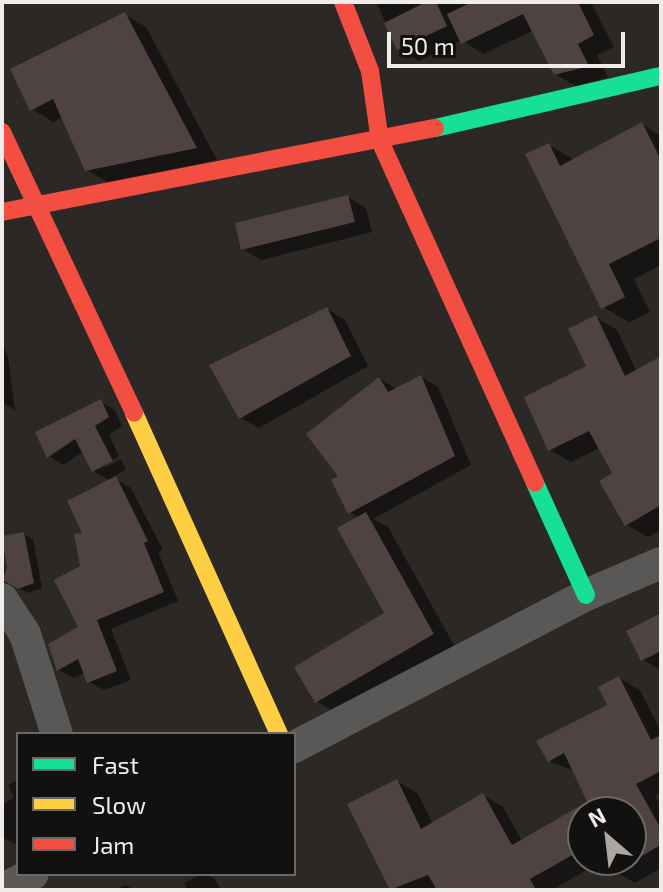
<!DOCTYPE html>
<html>
<head>
<meta charset="utf-8">
<style>
	body { margin:0 }
	#map { position:relative; width:663px; height:892px; overflow:hidden; background:#2b2826; font-family:"Exo 2",sans-serif }
	div>[style] { position:absolute }
	.shadow>* { inset:0; background:#0007 }
	.building>* { inset:0; background:#4e4242 }
	.street>* { height:32px; margin:-16px; padding:0 16px; transform-origin:16px; border-radius:16px; background:#5a5856 }
	.fast>* { height:18px; margin:-9px; padding:0 9px; transform-origin:9px; border-radius:9px; background:#16e098 }
	.slow>* { height:18px; margin:-9px; padding:0 9px; transform-origin:9px; border-radius:9px; background:#ffcf43 }
	.jam>* { height:18px; margin:-9px; padding:0 9px; transform-origin:9px; border-radius:9px; background:#f24e42 }
	span { translate:-50% -50%; white-space:nowrap; text-align:center; line-height:1.15; -webkit-text-stroke:7px #131110; paint-order:stroke }
	.frame { position:absolute; inset:0; border:4px solid #efecea; pointer-events:none }
	.legend { position:absolute; left:16px; top:732px; width:280px; height:144px; box-sizing:border-box; background:#131110; border:2px solid #6b6967; margin:0; padding:10px 14px; list-style:none; font-size:24px; color:#efecea }
	.legend li { display:flex; align-items:center; gap:16px; height:40px }
	.legend b { width:40px; border:2px solid #6b6967 }
	.north { position:absolute; left:567px; top:796px; width:80px; height:80px; box-sizing:border-box; background:#131110; border:2px solid #6b6967; border-radius:50%; rotate:332deg; font-size:22px; font-weight:700; line-height:32px; text-align:center; color:#efecea }
	.north::after { content:''; display:block; margin:auto; width:28px; height:36px; background:#aaa7a5; clip-path:polygon(50% 0,100% 100%,50% 72%,0 100%) }
	.scale { position:absolute; left:387px; top:32px; width:238px; height:36px; box-sizing:border-box; border:4px solid #efecea; border-top:0; padding-left:10px; font-size:24px; line-height:28px; white-space:nowrap; color:#efecea; -webkit-text-stroke:6px #131110; paint-order:stroke }
</style>
</head>
<body>
<div id="map">
	<div class="shadow">
		<div style="clip-path:polygon(376px 2px,591px 2px,614px 47px,597px 55px,608px 77px,576px 86px,555px 74px,534px 30px,483px 54px,462px 40px,419px 61px,398px 49px)"></div>
		<div style="clip-path:polygon(125px 15px,146px 27px,217px 160px,108px 182px,86px 170px,62px 118px,53px 122px,32px 109px)"></div>
		<div style="clip-path:polygon(642px 124px,661px 136px,661px 265px,634px 279px,650px 312px,629px 322px,603px 307px,549px 145px,575px 160px)"></div>
		<div style="clip-path:polygon(348px 197px,366px 208px,372px 232px,261px 260px,243px 249px)"></div>
		<div style="clip-path:polygon(327px 309px,345px 320px,368px 366px,259px 428px,241px 418px)"></div>
		<div style="clip-path:polygon(596px 317px,617px 330px,637px 372px,661px 359px,661px 530px,648px 537px,627px 525px,614px 474px,600px 448px,571px 462px,550px 450px,589px 367px)"></div>
		<div style="clip-path:polygon(2px 343px,8px 357px,15px 410px,2px 402px)"></div>
		<div style="clip-path:polygon(421px 377px,438px 387px,471px 465px,373px 519px,388px 527px,455px 647px,338px 714px,316px 701px,387px 614px,359px 518px,350px 512px,341px 477px,380px 379px,397px 389px)"></div>
		<div style="clip-path:polygon(101px 402px,115px 410px,122px 426px,109px 435px,119px 456px,99px 471px,121px 459px,126px 470px,112px 477px,131px 488px,163px 550px,158px 552px,178px 601px,111px 629px,131px 680px,104px 690px,89px 682px,85px 672px,74px 678px,58px 670px,80px 628px,85px 534px,111px 481px,93px 471px,84px 451px,63px 465px,49px 456px)"></div>
		<div style="clip-path:polygon(24px 534px,33px 539px,42px 588px,29px 593px,2px 582px,2px 572px,9px 570px)"></div>
		<div style="clip-path:polygon(661px 615px,661px 670px,643px 660px)"></div>
		<div style="clip-path:polygon(619px 678px,640px 690px,661px 732px,661px 793px,655px 796px,661px 806px,661px 868px,635px 883px,614px 871px,608px 860px,631px 860px,631px 812px,583px 812px,583px 860px,604px 860px,552px 890px,392px 890px,350px 805px,397px 781px,418px 794px,433px 824px,483px 795px,503px 807px,522px 841px,589px 802px,574px 771px,549px 761px,609px 706px)"></div>
		<div style="clip-path:polygon(18px 780px,18px 842px,15px 844px,2px 837px,2px 805px,14px 797px,8px 785px)"></div>
		<div style="clip-path:polygon(202px 874px,214px 878px,221px 890px,188px 890px,184px 883px)"></div>
		<div style="clip-path:polygon(126px 885px,134px 890px,116px 890px)"></div>
	</div>
	<div class="building">
		<div style="clip-path:polygon(426px 2px,436px 2px,447px 26px,397px 50px,384px 23px)"></div>
		<div style="clip-path:polygon(472px 2px,578px 2px,594px 35px,578px 44px,589px 66px,554px 75px,523px 14px,461px 44px,447px 14px)"></div>
		<div style="clip-path:polygon(125px 12px,197px 148px,85px 171px,53px 99px,30px 111px,10px 69px)"></div>
		<div style="clip-path:polygon(642px 122px,661px 160px,661px 238px,609px 264px,625px 297px,601px 309px,525px 154px,549px 143px,560px 166px)"></div>
		<div style="clip-path:polygon(348px 195px,355px 222px,241px 250px,235px 223px)"></div>
		<div style="clip-path:polygon(327px 307px,351px 356px,239px 419px,209px 365px)"></div>
		<div style="clip-path:polygon(596px 315px,625px 376px,661px 356px,661px 505px,625px 526px,599px 481px,612px 473px,589px 431px,548px 451px,524px 397px,586px 366px,568px 329px)"></div>
		<div style="clip-path:polygon(421px 375px,455px 456px,348px 514px,331px 480px,338px 476px,306px 434px,379px 377px,388px 392px)"></div>
		<div style="clip-path:polygon(101px 399px,109px 417px,95px 426px,113px 461px,92px 472px,75px 439px,47px 458px,35px 432px)"></div>
		<div style="clip-path:polygon(116px 476px,148px 541px,144px 543px,164px 592px,97px 620px,117px 671px,87px 683px,78px 659px,57px 671px,48px 644px,78px 627px,54px 580px,80px 566px,74px 534px,82px 533px,67px 501px)"></div>
		<div style="clip-path:polygon(366px 512px,434px 634px,315px 703px,294px 667px,384px 613px,337px 528px)"></div>
		<div style="clip-path:polygon(24px 532px,34px 583px,18px 589px,2px 580px,7px 568px,2px 536px)"></div>
		<div style="clip-path:polygon(661px 613px,661px 651px,641px 661px,626px 631px)"></div>
		<div style="clip-path:polygon(619px 676px,651px 740px,661px 735px,661px 771px,636px 784px,661px 829px,661px 845px,631px 862px,631px 812px,592px 812px,564px 753px,548px 762px,536px 741px,607px 705px,598px 687px)"></div>
		<div style="clip-path:polygon(397px 779px,421px 829px,483px 793px,512px 845px,583px 804px,583px 849px,530px 879px,536px 890px,437px 890px,428px 875px,390px 890px,347px 804px)"></div>
	</div>
	<div class="street">
		<div style="left:2px;top:599px;width:42px;rotate:56.7deg"></div>
		<div style="left:25px;top:634px;width:105px;rotate:72.3deg"></div>
		<div style="left:294px;top:747px;width:329px;rotate:-27.5deg"></div>
		<div style="left:586px;top:595px;width:82px;rotate:-23.1deg"></div>
		<div style="left:2px;top:889px;width:34px;rotate:-26deg"></div>
	</div>
	<div class="fast">
		<div style="left:435px;top:128px;width:232px;rotate:-13deg"></div>
		<div style="left:535px;top:483px;width:123px;rotate:65.5deg"></div>
	</div>
	<div class="slow">
		<div style="left:134px;top:413px;width:352px;rotate:65.7deg"></div>
	</div>
	<div class="jam">
		<div style="left:343px;top:2px;width:74px;rotate:68.6deg"></div>
		<div style="left:370px;top:71px;width:71px;rotate:81.9deg"></div>
		<div style="left:380px;top:141px;width:375px;rotate:65.6deg"></div>
		<div style="left:2px;top:132px;width:310px;rotate:64.8deg"></div>
		<div style="left:2px;top:212px;width:441px;rotate:-11deg"></div>
	</div>
	<div class="frame"></div>
	<ul class="legend">
	<li><b style="height:10px;background:#16e098"></b>Fast</li>
	<li><b style="height:10px;background:#ffcf43"></b>Slow</li>
	<li><b style="height:10px;background:#f24e42"></b>Jam</li>
	</ul>
	<div class="north">N</div>
	<div class="scale">50 m</div>
</div>
</body>
</html>
